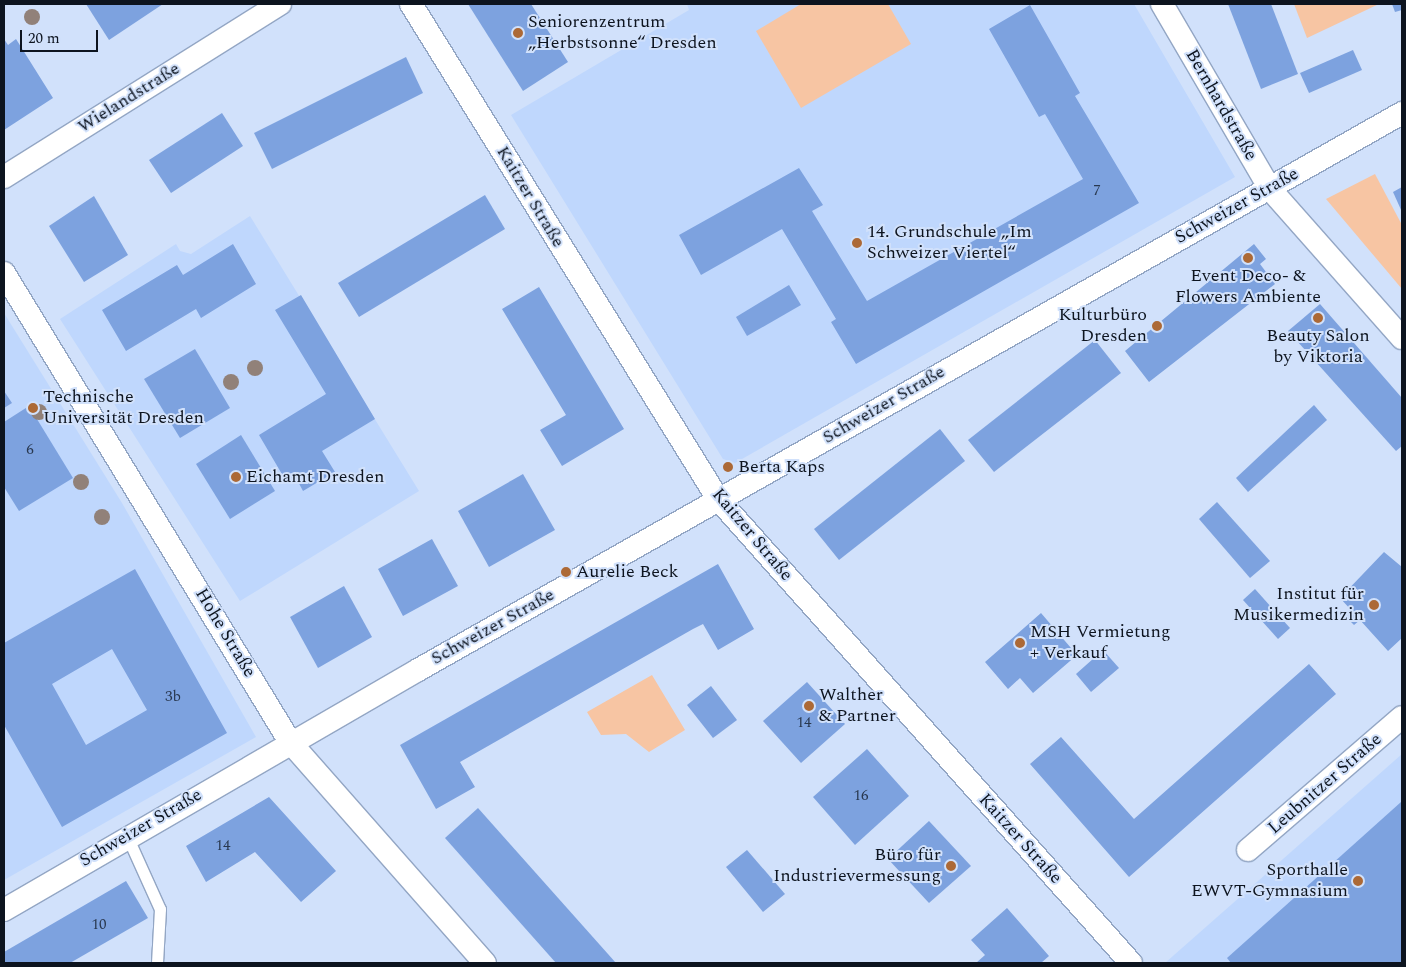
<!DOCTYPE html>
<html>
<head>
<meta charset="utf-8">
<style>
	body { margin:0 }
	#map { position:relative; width:1406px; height:967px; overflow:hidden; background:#d1e1fb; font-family:Spectral,serif }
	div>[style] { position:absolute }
	.built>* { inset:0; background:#bfd7fd }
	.green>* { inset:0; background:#f7c5a3 }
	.building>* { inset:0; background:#7da2df }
	.roads { filter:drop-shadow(1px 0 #93a6c4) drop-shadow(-1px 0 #93a6c4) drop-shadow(0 1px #93a6c4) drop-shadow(0 -1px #93a6c4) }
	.service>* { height:11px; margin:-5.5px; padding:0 5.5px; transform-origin:5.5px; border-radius:5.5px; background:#fff }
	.minor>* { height:22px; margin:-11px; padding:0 11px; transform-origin:11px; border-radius:11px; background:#fff }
	.trees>* { width:16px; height:16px; margin:-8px; border-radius:50%; background:#918179 }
	.dots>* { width:14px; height:14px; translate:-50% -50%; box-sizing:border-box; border:2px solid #d1e1fb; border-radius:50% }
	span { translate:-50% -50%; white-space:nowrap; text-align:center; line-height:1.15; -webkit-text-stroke:4px #d1e1fb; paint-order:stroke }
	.number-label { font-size:15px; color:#29384f }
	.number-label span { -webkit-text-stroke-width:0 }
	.poi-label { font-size:18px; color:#0d141f }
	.left { translate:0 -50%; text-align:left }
	.right { translate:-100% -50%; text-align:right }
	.street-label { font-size:18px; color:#0d141f }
	.frame { position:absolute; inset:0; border:5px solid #0d141f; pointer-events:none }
	.scale { position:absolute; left:20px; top:30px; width:78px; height:22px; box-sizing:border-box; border:2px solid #0d141f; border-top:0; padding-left:6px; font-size:15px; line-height:18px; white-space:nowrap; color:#0d141f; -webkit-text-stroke:4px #d1e1fb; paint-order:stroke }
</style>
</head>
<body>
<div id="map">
	<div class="built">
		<div style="clip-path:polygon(687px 4px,1134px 4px,1235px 177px,735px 463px,723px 459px,511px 115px,689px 10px)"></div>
		<div style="clip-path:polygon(250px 216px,419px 491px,240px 601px,60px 319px,176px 244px,180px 251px,191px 254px)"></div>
		<div style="clip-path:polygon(4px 313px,122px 503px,256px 737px,4px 880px)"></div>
		<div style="clip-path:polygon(1402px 754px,1402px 963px,1165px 963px)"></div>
	</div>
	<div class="green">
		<div style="clip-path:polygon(801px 4px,888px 4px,911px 44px,801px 108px,756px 31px)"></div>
		<div style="clip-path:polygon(1294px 4px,1379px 4px,1307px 38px)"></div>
		<div style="clip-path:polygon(1375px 174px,1402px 225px,1402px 289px,1326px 199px)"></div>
		<div style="clip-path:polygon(652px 675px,685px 730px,649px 752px,626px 734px,601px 735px,587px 712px)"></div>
	</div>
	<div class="building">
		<div style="clip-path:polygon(86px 4px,163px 4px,109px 40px)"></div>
		<div style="clip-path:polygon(468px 4px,531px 4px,568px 62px,523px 91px)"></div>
		<div style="clip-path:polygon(1228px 4px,1271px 4px,1298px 74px,1261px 89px)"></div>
		<div style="clip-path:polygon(1392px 4px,1402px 4px,1402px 10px,1395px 12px)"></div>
		<div style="clip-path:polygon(1030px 5px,1080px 93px,1075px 96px,1139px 203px,856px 364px,831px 322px,836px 319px,782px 229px,701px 275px,679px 235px,799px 168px,823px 205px,812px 211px,867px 301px,1083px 179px,1045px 114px,1039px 117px,989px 29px)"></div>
		<div style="clip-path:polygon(4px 39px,8px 45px,16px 39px,53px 98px,4px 130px)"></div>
		<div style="clip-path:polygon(1353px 50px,1362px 70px,1309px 93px,1300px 73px)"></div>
		<div style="clip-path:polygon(406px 57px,423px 93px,272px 169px,254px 133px)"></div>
		<div style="clip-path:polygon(222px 113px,243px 146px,171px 193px,149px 160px)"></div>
		<div style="clip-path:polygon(1402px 187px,1402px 212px,1393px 192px)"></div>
		<div style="clip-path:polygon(485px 195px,505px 229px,359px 317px,338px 283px)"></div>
		<div style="clip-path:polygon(94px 196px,128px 255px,84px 282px,49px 226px)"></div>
		<div style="clip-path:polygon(233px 244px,256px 284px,201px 318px,196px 309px,126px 351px,102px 310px,177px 265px,183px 275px)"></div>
		<div style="clip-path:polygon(1254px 244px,1266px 259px,1260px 264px,1275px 284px,1149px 382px,1125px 351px)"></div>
		<div style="clip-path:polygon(789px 285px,801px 305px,747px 336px,736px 317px)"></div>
		<div style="clip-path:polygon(539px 287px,624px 429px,562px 466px,540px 430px,566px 415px,502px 309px)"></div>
		<div style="clip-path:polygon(301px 295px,375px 419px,322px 451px,335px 472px,303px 491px,295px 476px,286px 481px,259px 435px,326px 394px,275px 310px)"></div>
		<div style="clip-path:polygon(1320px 304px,1402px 398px,1402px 446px,1396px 451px,1288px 331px)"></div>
		<div style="clip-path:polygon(1095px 340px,1121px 373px,994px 472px,968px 440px)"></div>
		<div style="clip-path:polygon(195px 349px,230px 408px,180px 438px,144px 379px)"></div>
		<div style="clip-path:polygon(4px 391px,12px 403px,4px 408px)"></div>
		<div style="clip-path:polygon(1314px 405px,1327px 420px,1248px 492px,1236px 478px)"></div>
		<div style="clip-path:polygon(29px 406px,73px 478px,19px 511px,4px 487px,4px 422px)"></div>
		<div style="clip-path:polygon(940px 429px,965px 461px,839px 560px,814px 529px)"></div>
		<div style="clip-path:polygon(241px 435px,275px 491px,230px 519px,196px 464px)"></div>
		<div style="clip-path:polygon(523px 474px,555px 530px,489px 567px,458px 511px)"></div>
		<div style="clip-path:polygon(1217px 502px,1270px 561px,1250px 578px,1199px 519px)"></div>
		<div style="clip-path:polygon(432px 539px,458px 586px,403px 616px,378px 569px)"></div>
		<div style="clip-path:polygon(1384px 552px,1402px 567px,1402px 638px,1388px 651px,1360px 620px,1354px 625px,1346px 617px,1352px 611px,1340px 598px)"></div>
		<div style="clip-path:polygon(718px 564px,754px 629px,718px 650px,703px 624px,693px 629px,460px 762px,475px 787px,436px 809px,400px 745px)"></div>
		<div style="clip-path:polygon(evenodd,135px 569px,227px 733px,62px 827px,4px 725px,4px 643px,135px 569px,112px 649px,147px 710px,86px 745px,52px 684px,112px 649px)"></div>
		<div style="clip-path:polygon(344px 586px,372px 637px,318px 668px,290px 617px)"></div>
		<div style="clip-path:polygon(1255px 589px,1290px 628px,1278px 639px,1243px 600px)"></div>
		<div style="clip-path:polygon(1041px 613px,1077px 655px,1033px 693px,1020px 678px,1008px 689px,985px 662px)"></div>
		<div style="clip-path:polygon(1103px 650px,1119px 668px,1091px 692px,1076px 674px)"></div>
		<div style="clip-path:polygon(1309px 664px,1336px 694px,1129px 877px,1030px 764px,1061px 737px,1134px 819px)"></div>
		<div style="clip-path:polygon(807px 682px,845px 724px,801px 763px,763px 721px)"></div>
		<div style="clip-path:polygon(711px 686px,737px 720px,713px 738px,687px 705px)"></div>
		<div style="clip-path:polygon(867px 749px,909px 796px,855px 845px,813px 797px)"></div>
		<div style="clip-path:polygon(269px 797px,336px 871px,301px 902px,255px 852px,206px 882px,186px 846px)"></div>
		<div style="clip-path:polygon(1401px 802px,1402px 963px,1231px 963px,1227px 958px)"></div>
		<div style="clip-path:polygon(478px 808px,616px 963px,556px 963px,445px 838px)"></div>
		<div style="clip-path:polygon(929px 821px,971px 866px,929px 903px,888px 859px)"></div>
		<div style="clip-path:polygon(747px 850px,785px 894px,763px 912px,726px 867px)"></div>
		<div style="clip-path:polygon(126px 881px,148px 918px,70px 963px,4px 963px,4px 952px)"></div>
		<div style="clip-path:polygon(1007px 908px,1049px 956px,1041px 963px,976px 963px,985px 955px,971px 940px)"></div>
	</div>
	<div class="roads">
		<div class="service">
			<div style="left:127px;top:836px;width:80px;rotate:65.7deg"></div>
			<div style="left:160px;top:909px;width:54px;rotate:93.2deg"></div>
		</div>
		<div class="minor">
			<div style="left:411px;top:4px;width:582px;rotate:58.19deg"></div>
			<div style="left:718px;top:499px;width:621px;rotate:48.33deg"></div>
			<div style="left:1162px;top:4px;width:214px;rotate:59.7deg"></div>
			<div style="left:1270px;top:189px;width:199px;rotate:48.5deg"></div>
			<div style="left:4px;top:177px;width:326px;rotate:-32.1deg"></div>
			<div style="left:4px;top:273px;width:549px;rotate:58.62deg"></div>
			<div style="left:290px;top:742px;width:295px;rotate:48.6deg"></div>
			<div style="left:1248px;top:850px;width:203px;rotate:-40.8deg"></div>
			<div style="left:4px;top:910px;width:479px;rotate:-30.1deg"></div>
			<div style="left:418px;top:670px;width:1131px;rotate:-29.51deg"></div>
		</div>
	</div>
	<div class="trees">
		<div style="left:32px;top:17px"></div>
		<div style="left:255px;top:368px"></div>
		<div style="left:231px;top:382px"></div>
		<div style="left:39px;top:412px"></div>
		<div style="left:81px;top:482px"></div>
		<div style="left:102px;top:517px"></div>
	</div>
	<div class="dots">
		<div style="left:518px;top:33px;background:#ac6936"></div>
		<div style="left:857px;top:243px;background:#ac6936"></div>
		<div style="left:1248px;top:258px;background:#ac6936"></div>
		<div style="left:1318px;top:318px;background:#ac6936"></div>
		<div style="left:1157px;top:326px;background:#ac6936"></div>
		<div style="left:33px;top:408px;background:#ac6936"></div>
		<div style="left:728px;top:467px;background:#ac6936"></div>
		<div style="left:236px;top:477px;background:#ac6936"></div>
		<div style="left:566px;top:572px;background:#ac6936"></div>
		<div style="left:1374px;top:605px;background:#ac6936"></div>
		<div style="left:1020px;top:643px;background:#ac6936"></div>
		<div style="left:809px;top:706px;background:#ac6936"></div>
		<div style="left:951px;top:866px;background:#ac6936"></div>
		<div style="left:1358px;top:881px;background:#ac6936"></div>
	</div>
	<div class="number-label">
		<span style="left:1097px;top:191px">7</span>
		<span style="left:30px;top:450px">6</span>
		<span style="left:173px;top:697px">3b</span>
		<span style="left:804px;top:723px">14</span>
		<span style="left:861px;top:796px">16</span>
		<span style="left:223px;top:846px">14</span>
		<span style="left:99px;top:925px">10</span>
	</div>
	<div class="poi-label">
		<span class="left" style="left:528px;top:33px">Seniorenzentrum<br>„Herbstsonne“ Dresden</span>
		<span class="left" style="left:867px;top:243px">14. Grundschule „Im<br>Schweizer Viertel“</span>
		<span style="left:1248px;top:287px">Event Deco- &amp;<br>Flowers Ambiente</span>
		<span class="right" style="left:1147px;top:326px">Kulturbüro<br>Dresden</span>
		<span style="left:1318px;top:347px">Beauty Salon<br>by Viktoria</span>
		<span class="left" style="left:43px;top:408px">Technische<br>Universität Dresden</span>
		<span class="left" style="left:738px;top:467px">Berta Kaps</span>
		<span class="left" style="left:246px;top:477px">Eichamt Dresden</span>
		<span class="left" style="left:576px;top:572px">Aurelie Beck</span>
		<span class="right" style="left:1364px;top:605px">Institut für<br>Musikermedizin</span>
		<span class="left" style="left:1030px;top:643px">MSH Vermietung<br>+ Verkauf</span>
		<span class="left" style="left:819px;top:706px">Walther<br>&amp; Partner</span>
		<span class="right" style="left:941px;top:866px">Büro für<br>Industrievermessung</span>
		<span class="right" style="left:1348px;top:881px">Sporthalle<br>EWVT-Gymnasium</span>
	</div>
	<div class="street-label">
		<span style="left:129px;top:98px;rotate:-32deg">Wielandstraße</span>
		<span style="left:1221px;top:105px;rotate:60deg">Bernhardstraße</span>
		<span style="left:530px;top:197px;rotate:59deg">Kaitzer Straße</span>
		<span style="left:1237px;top:206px;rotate:-29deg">Schweizer Straße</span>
		<span style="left:884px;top:405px;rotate:-30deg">Schweizer Straße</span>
		<span style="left:752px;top:535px;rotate:50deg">Kaitzer Straße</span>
		<span style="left:493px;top:627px;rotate:-29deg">Schweizer Straße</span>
		<span style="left:225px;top:633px;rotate:59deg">Hohe Straße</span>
		<span style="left:1325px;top:784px;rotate:-41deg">Leubnitzer Straße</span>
		<span style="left:141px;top:828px;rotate:-30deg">Schweizer Straße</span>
		<span style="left:1020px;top:839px;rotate:48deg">Kaitzer Straße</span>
	</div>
	<div class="frame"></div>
	<div class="scale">20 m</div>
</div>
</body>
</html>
